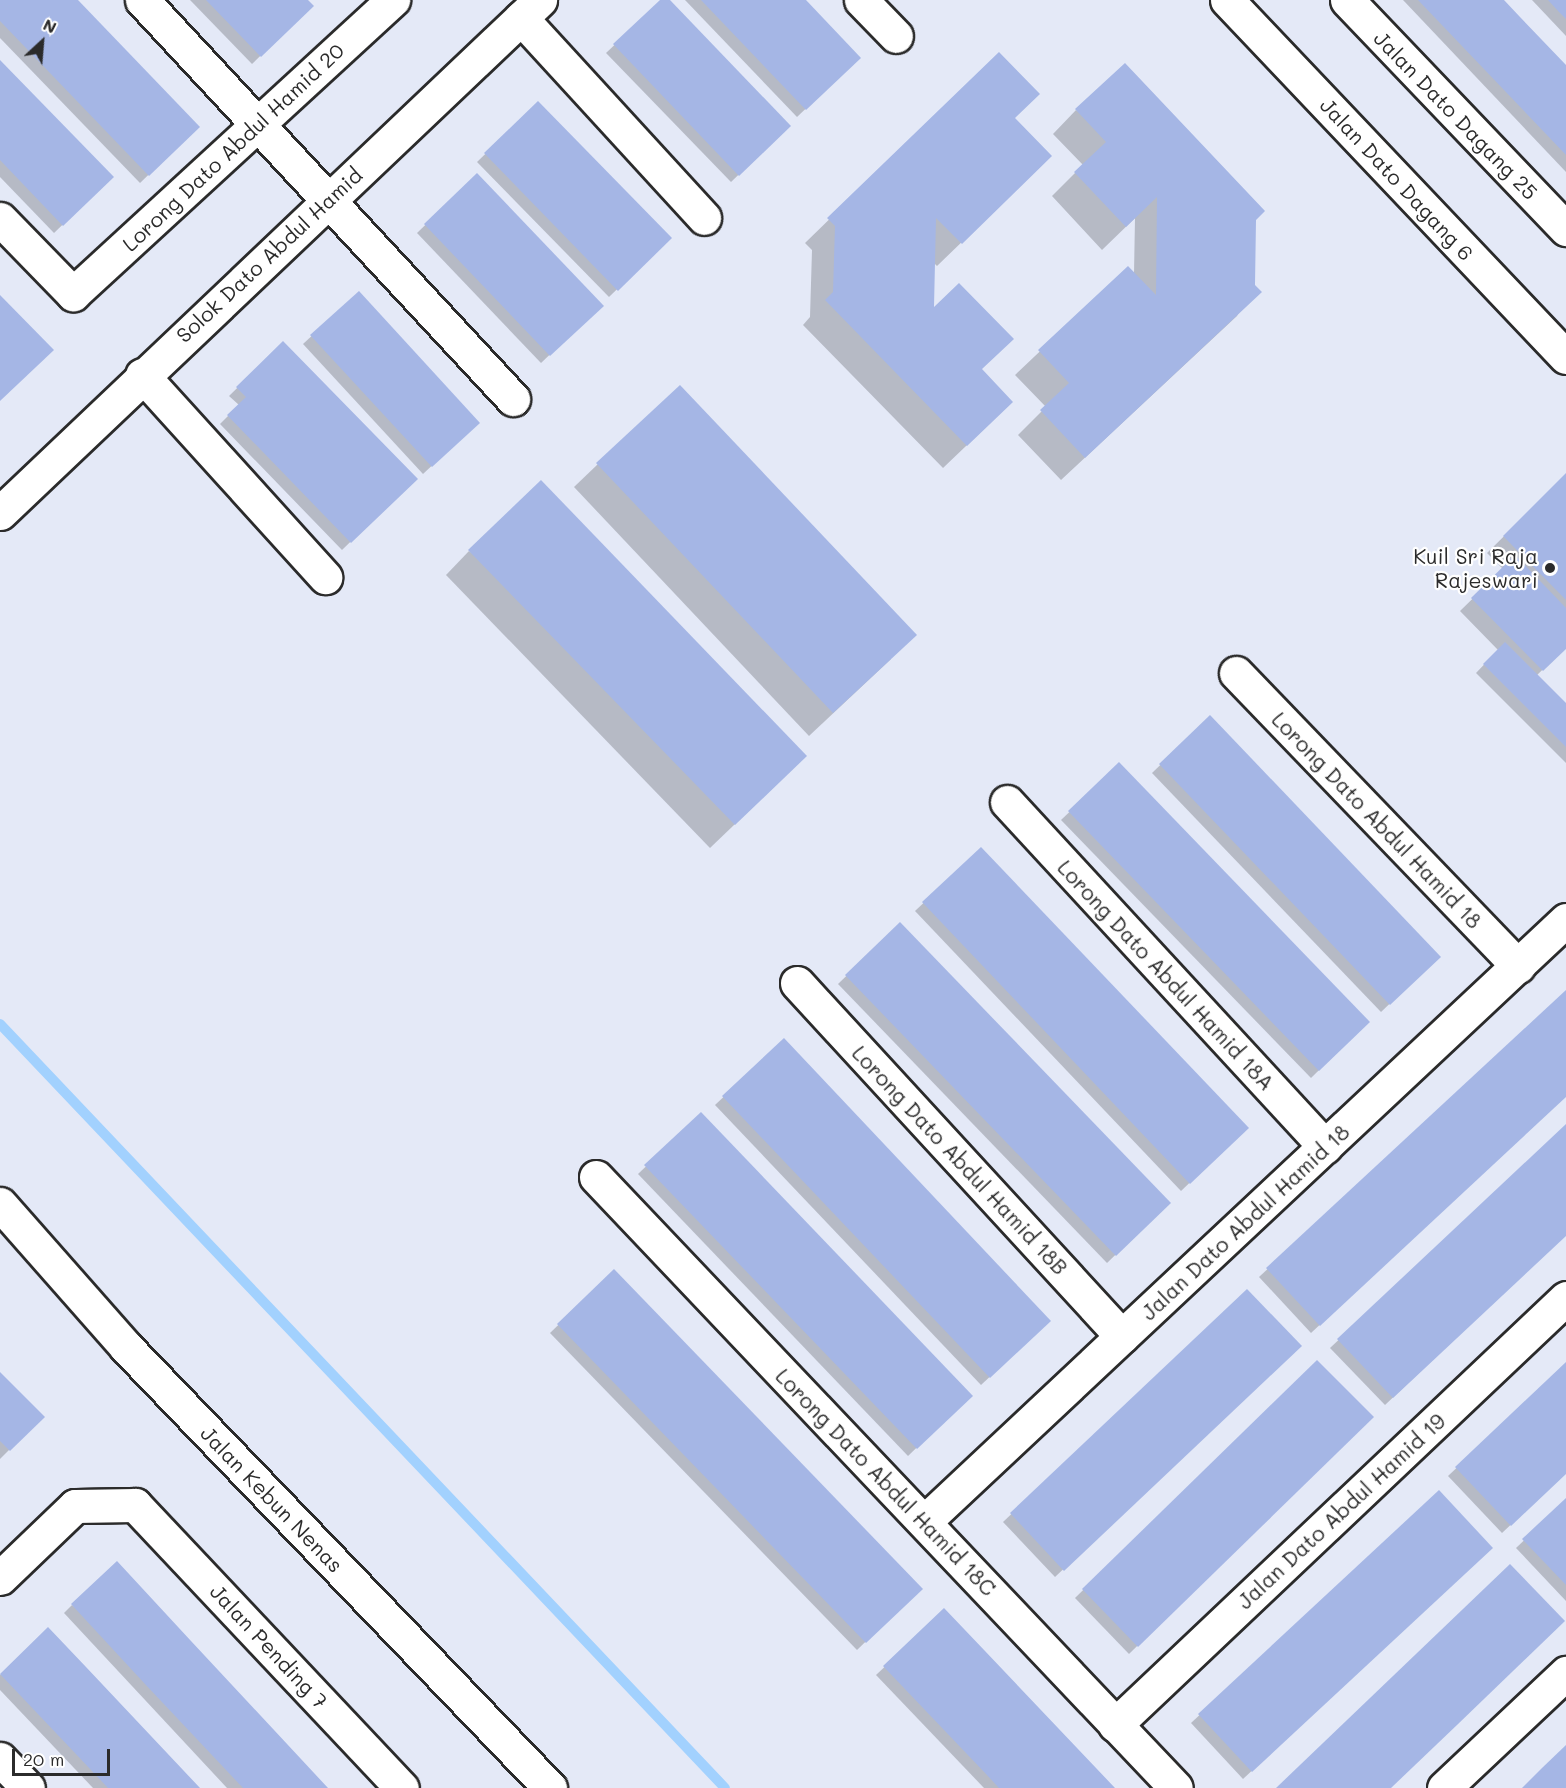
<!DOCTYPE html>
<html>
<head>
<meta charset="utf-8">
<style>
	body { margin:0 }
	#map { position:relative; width:1566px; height:1788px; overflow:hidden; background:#e4e9f7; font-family:Mali,sans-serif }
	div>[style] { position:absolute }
	.shadow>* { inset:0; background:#0003 }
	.stream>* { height:10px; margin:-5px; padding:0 5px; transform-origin:5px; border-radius:5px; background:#a2d1fe }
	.building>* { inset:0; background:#a5b6e5 }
	.roads { filter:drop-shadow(2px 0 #2b2b2b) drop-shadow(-2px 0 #2b2b2b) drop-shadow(0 2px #2b2b2b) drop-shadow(0 -2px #2b2b2b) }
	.minor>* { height:33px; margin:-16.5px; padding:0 16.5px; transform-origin:16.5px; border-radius:16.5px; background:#fff }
	.tertiary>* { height:33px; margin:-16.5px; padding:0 16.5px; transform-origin:16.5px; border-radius:16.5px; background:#fff }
	.dots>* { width:16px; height:16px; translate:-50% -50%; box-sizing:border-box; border:3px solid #fff; border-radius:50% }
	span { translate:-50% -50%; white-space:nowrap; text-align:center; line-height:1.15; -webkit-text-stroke:4.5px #fff; paint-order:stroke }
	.street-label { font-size:21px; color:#2b2b2b }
	.poi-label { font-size:21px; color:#2b2b2b }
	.right { translate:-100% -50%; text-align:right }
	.north { position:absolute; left:12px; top:12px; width:60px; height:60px; -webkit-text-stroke:4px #fff; paint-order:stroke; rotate:26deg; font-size:16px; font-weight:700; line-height:24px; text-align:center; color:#2b2b2b }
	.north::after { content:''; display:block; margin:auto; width:21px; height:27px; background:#2b2b2b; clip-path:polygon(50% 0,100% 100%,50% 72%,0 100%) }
	.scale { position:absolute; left:12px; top:1749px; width:98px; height:27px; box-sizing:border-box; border:3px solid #2b2b2b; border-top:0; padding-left:8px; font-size:18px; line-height:21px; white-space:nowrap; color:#2b2b2b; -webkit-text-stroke:4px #fff; paint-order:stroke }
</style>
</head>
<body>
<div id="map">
	<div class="shadow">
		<div style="clip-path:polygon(0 0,76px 0,198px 127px,140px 183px,0 38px)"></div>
		<div style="clip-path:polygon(190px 0,305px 0,312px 6px,252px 64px)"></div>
		<div style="clip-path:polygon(662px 0,668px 0,789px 126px,731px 182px,606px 53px)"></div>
		<div style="clip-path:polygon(685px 0,803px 0,859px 58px,797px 117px)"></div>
		<div style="clip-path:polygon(1403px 0,1502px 0,1566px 67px,1566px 172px)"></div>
		<div style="clip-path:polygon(1532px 0,1566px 0,1566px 36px)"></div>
		<div style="clip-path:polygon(999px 54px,1026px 180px,937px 266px,934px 263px,933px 311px,980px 370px,988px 425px,943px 468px,803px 325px,810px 317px,812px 250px,805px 243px)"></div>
		<div style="clip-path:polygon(0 62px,112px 177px,54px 233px,0 177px)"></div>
		<div style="clip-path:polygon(538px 103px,670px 238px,609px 297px,477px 162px)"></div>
		<div style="clip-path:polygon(1076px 110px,1254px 220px,1253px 285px,1237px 316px,1061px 480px,1018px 435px,1046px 407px,1015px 375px,1128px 268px,1134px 273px,1135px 218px,1102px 250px,1052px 196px,1083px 165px,1053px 134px)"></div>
		<div style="clip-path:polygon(477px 175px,601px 306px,541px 363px,417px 233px)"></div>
		<div style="clip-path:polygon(358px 293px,470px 430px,423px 474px,303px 344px)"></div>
		<div style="clip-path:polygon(283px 343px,415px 479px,342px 550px,220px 424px,239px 405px,229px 396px)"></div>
		<div style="clip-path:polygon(598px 464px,891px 659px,809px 736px,574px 487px)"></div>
		<div style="clip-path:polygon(1566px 475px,1566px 647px,1536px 676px,1566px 706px,1566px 763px,1476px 673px,1498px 650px,1460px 611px,1503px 569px,1487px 553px)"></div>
		<div style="clip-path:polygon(469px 551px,782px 779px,710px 848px,446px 575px)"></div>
		<div style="clip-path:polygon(1210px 717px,1439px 957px,1381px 1012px,1152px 773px)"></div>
		<div style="clip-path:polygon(1119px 765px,1368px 1022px,1311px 1078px,1061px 820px)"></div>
		<div style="clip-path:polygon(981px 849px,1247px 1128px,1181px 1191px,915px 911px)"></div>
		<div style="clip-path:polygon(900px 924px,1169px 1203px,1107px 1263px,838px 984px)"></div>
		<div style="clip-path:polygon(1566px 992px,1566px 1096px,1311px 1333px,1259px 1277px)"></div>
		<div style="clip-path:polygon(784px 1040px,1041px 1329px,981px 1385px,715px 1105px)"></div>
		<div style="clip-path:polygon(701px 1114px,971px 1395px,908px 1456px,638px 1174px)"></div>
		<div style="clip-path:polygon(1566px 1126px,1566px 1234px,1385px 1405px,1330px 1348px)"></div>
		<div style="clip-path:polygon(614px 1271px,921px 1588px,857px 1650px,550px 1333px)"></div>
		<div style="clip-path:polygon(1247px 1291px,1300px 1346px,1055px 1577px,1003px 1522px)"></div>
		<div style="clip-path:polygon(1317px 1362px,1371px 1417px,1129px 1654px,1075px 1598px)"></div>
		<div style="clip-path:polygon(1566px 1365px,1566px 1473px,1502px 1533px,1448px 1476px)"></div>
		<div style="clip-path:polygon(0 1374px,42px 1417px,0 1459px)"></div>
		<div style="clip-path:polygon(1439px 1492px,1483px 1556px,1243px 1779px,1191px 1723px)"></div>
		<div style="clip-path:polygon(1566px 1500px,1566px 1601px,1516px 1548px)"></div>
		<div style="clip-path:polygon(72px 1605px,326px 1788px,227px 1788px,64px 1613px)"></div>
		<div style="clip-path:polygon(944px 1611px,1113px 1788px,984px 1788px,876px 1675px)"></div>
		<div style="clip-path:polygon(48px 1630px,198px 1788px,93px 1788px,0 1690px,0 1675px)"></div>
	</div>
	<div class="stream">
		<div style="left:0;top:1024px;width:1053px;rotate:46.5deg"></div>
	</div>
	<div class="building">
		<div style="clip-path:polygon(0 0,78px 0,200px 127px,149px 176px,0 21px)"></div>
		<div style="clip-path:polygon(206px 0,308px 0,314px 6px,261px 57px)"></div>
		<div style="clip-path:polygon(660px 0,670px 0,791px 126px,739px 176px,613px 44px)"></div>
		<div style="clip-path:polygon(701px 0,806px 0,861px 58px,806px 110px)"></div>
		<div style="clip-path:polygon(1418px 0,1504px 0,1520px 17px,1566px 65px,1566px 155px)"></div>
		<div style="clip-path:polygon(1548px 0,1566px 0,1566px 19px,1559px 12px)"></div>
		<div style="clip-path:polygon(999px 52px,1040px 94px,1015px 118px,1052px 156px,962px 244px,936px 218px,934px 307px,959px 283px,1014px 339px,982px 369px,1013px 402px,967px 446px,825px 300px,833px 292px,835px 226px,827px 218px)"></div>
		<div style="clip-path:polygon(0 60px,114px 177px,63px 226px,0 160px)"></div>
		<div style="clip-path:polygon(1125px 63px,1265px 211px,1256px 220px,1255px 285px,1262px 292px,1085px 458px,1040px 410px,1069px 383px,1038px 350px,1128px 266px,1156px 295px,1157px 197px,1126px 227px,1074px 172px,1106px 142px,1075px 109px)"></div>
		<div style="clip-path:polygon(538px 101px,672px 238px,618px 291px,484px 153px)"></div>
		<div style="clip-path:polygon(477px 173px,604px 306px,550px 356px,424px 224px)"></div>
		<div style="clip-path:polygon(359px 291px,480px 423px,432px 467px,310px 335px)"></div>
		<div style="clip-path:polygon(0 295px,54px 350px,0 401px)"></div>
		<div style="clip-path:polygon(283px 341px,418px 479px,351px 543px,227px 415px,246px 397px,236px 387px)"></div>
		<div style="clip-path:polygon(680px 385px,917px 635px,833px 713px,596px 463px)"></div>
		<div style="clip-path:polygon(1566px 473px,1566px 600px,1503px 536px)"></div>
		<div style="clip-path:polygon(541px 480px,807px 756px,735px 825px,468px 550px)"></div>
		<div style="clip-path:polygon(1515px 555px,1566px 608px,1566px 649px,1543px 671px,1471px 598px)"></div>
		<div style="clip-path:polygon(1505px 642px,1566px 703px,1566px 747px,1483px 664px)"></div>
		<div style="clip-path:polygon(1210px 715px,1441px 957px,1390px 1005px,1159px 764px)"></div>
		<div style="clip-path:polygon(1119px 762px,1370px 1022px,1319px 1071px,1068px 811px)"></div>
		<div style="clip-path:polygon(981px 847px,1249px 1128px,1190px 1184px,922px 902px)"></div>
		<div style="clip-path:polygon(900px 922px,1171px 1203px,1116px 1256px,845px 975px)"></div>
		<div style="clip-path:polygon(1566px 990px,1566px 1097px,1320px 1326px,1266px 1268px)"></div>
		<div style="clip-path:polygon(784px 1038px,1051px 1321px,990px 1378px,722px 1096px)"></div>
		<div style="clip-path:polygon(701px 1112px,973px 1396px,917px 1449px,644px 1165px)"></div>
		<div style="clip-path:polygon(1566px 1124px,1566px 1236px,1393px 1398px,1337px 1339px)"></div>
		<div style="clip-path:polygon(614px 1269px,923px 1589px,866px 1643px,557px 1324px)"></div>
		<div style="clip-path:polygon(1247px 1289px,1302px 1346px,1064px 1571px,1010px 1513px)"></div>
		<div style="clip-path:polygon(1317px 1360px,1374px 1417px,1138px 1647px,1082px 1589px)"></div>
		<div style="clip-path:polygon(1566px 1362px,1566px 1474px,1511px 1526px,1455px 1467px)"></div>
		<div style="clip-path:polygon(0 1372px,45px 1417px,10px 1451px,0 1441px)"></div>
		<div style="clip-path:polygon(1439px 1490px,1493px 1548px,1252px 1772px,1198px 1714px)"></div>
		<div style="clip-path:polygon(1566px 1498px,1566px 1585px,1522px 1539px)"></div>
		<div style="clip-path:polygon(117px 1561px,191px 1641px,328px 1788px,243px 1788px,145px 1684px,71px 1604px)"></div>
		<div style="clip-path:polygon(1510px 1564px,1565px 1621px,1457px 1725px,1391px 1788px,1276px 1788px)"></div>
		<div style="clip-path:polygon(944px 1608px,985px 1651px,1115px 1788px,999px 1788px,986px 1774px,883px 1666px)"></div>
		<div style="clip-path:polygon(48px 1627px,86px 1667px,200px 1788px,108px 1788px,74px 1752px,0 1674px)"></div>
		<div style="clip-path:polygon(1566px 1745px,1566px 1788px,1522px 1788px,1542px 1768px)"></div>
	</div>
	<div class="roads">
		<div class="minor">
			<div style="left:142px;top:0;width:545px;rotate:47.08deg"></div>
			<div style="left:861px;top:0;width:50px;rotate:45.8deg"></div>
			<div style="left:1227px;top:0;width:492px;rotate:46.5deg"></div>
			<div style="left:1347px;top:0;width:317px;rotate:46.3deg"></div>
			<div style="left:521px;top:18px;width:271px;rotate:47.5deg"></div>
			<div style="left:0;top:219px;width:105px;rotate:45.8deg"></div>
			<div style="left:73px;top:294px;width:435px;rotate:-42.6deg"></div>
			<div style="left:142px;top:375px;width:273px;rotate:47.8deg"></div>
			<div style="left:0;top:513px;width:745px;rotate:-43.53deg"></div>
			<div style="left:1236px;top:673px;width:407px;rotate:46.1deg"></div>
			<div style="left:1007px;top:802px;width:469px;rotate:47.3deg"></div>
			<div style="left:797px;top:983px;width:480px;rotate:47.4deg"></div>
			<div style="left:596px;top:1177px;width:842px;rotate:46.49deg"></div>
			<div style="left:924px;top:1522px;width:880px;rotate:-43.16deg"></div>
			<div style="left:0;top:1578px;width:104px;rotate:-43.8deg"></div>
			<div style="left:75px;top:1506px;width:60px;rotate:-1deg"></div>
			<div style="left:135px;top:1505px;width:389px;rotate:46.7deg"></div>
			<div style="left:1115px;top:1725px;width:621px;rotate:-43.43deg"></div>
			<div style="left:0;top:1759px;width:40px;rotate:46deg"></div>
			<div style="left:1444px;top:1788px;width:168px;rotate:-43.3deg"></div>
		</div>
		<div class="tertiary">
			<div style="left:0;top:1204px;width:191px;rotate:48.6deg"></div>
			<div style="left:126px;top:1347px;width:612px;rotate:46.13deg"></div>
		</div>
	</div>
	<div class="dots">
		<div style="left:1550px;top:568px;background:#2b2b2b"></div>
	</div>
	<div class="street-label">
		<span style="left:1456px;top:115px;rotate:46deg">Jalan Dato Dagang 25</span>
		<span style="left:233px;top:147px;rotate:-43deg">Lorong Dato Abdul Hamid 20</span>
		<span style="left:1397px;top:179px;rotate:47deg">Jalan Dato Dagang 6</span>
		<span style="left:269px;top:255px;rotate:-43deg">Solok Dato Abdul Hamid</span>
		<span style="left:1377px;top:820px;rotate:46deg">Lorong Dato Abdul Hamid 18</span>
		<span style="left:1166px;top:975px;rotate:47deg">Lorong Dato Abdul Hamid 18A</span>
		<span style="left:960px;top:1160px;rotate:47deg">Lorong Dato Abdul Hamid 18B</span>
		<span style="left:1245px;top:1222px;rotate:-43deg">Jalan Dato Abdul Hamid 18</span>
		<span style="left:886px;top:1482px;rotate:46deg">Lorong Dato Abdul Hamid 18C</span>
		<span style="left:272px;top:1499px;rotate:46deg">Jalan Kebun Nenas</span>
		<span style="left:1341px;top:1511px;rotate:-43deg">Jalan Dato Abdul Hamid 19</span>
		<span style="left:269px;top:1646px;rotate:47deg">Jalan Pending 7</span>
	</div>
	<div class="poi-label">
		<span class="right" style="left:1538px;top:568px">Kuil Sri Raja<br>Rajeswari</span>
	</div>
	<div class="north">N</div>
	<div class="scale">20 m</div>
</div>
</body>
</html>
